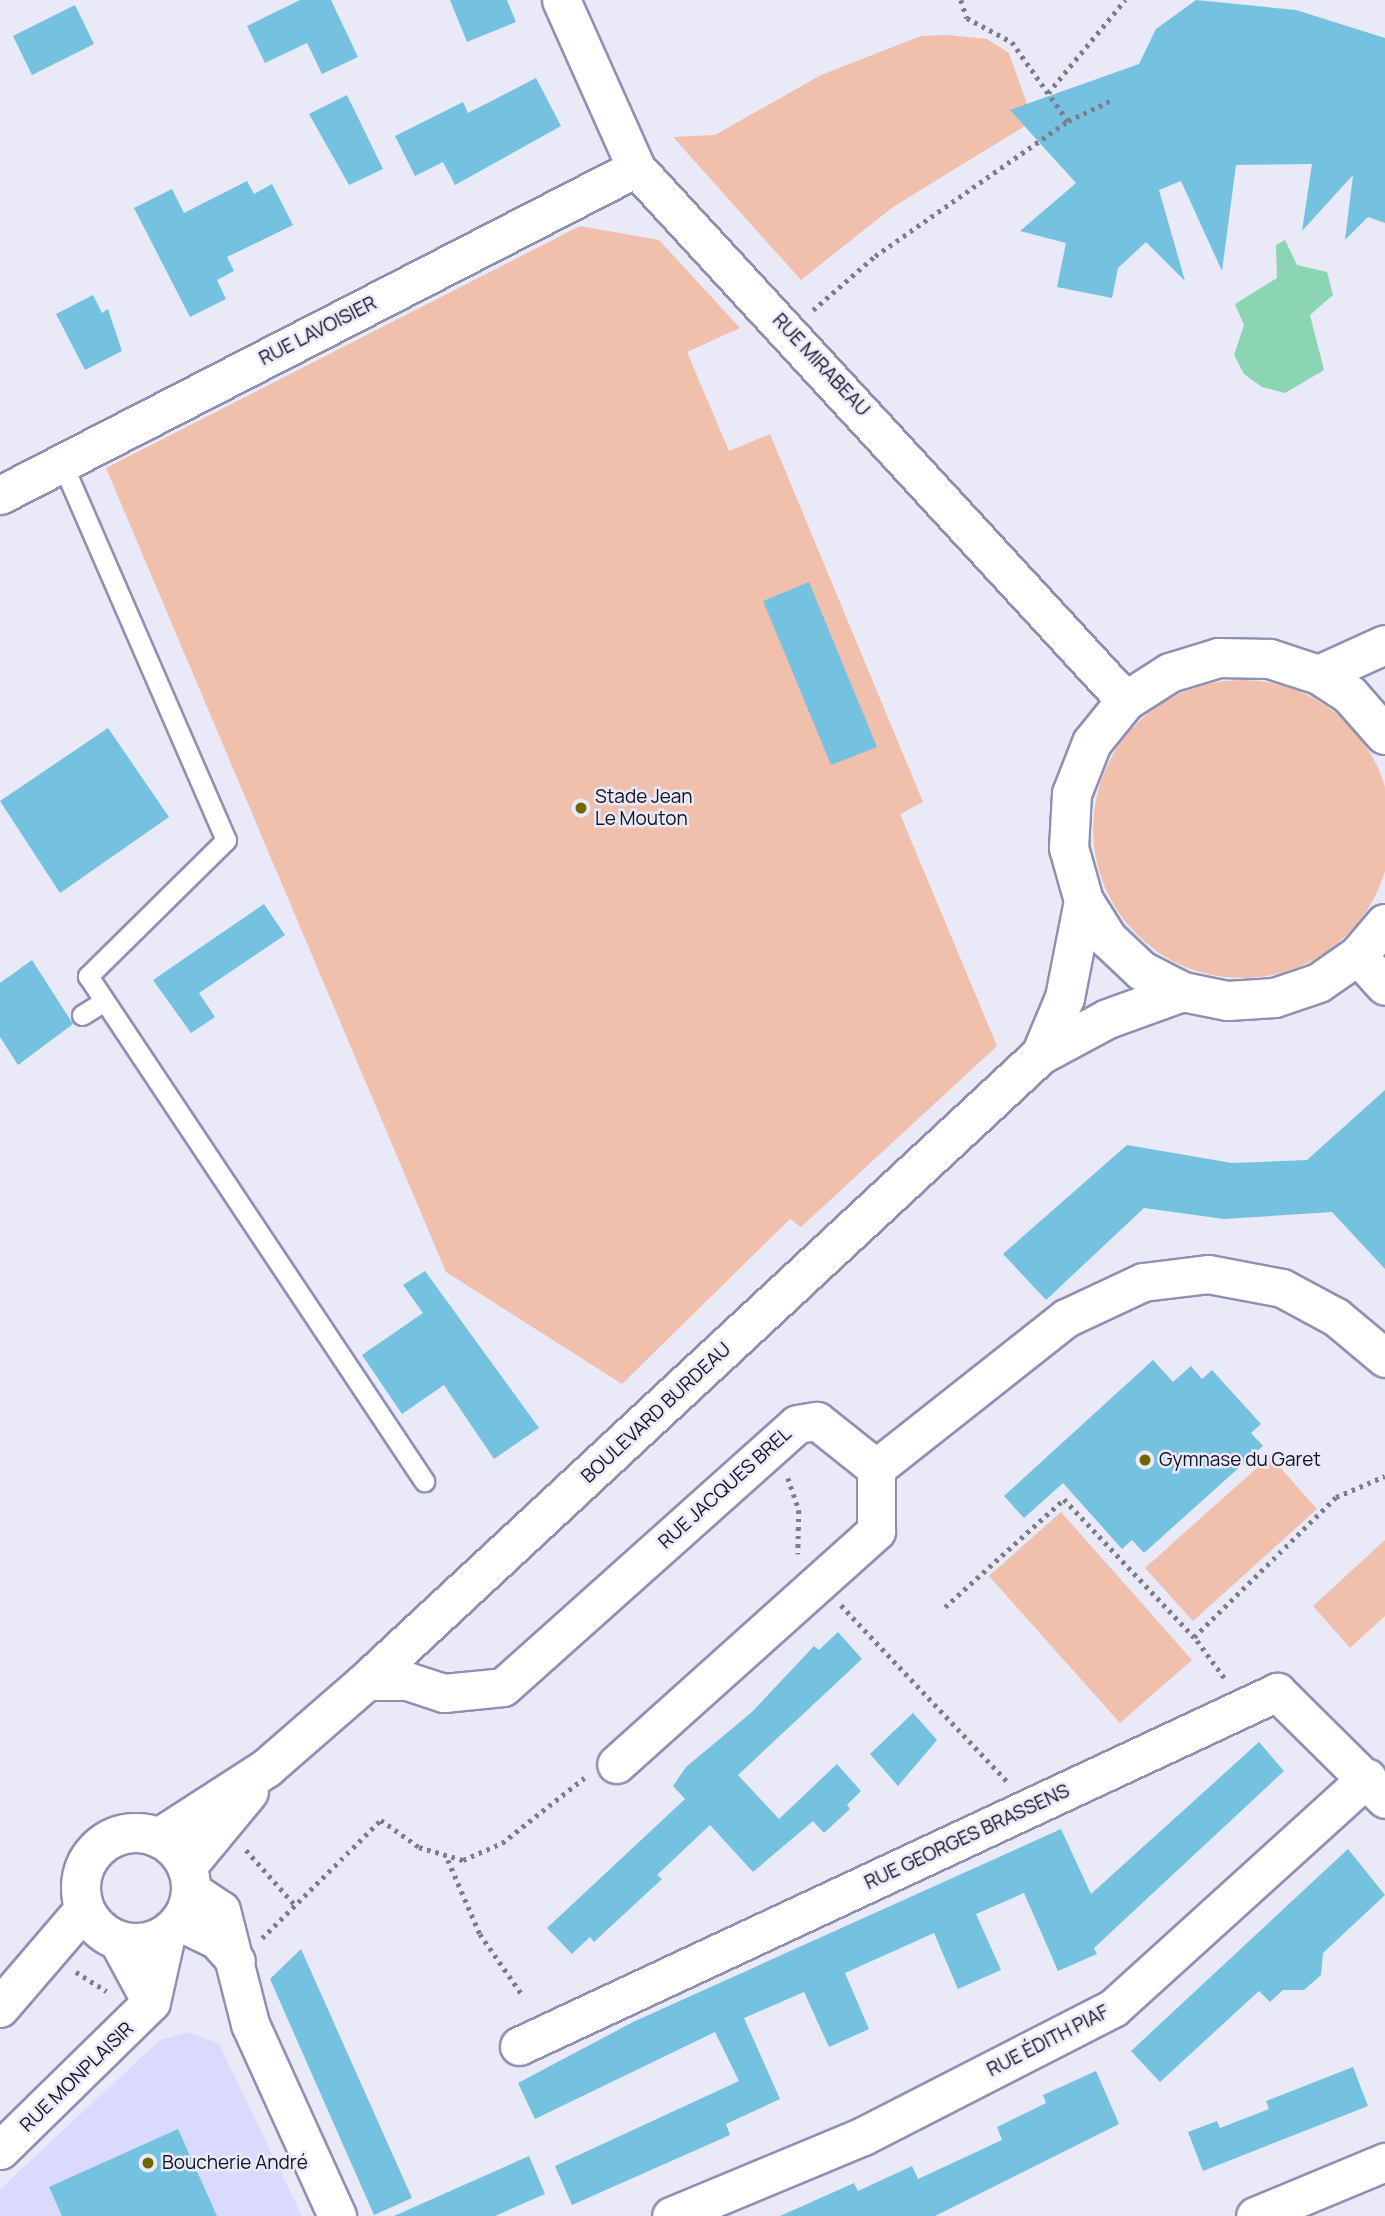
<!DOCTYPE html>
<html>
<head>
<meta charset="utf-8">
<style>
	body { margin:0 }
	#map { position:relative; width:1385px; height:2216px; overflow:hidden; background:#e9e9f8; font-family:Manrope,sans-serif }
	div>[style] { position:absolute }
	.built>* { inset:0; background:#dadafe }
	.green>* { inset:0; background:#f0c0ac }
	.round { border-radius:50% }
	.water>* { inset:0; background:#8bd5b4 }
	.building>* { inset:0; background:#74c2e0 }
	.path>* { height:4.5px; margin-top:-2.25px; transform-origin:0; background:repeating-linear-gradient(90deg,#7d7d8b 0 3.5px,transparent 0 8.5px) }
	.roads { filter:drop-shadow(2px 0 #8f90b2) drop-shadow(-2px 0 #8f90b2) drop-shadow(0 2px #8f90b2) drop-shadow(0 -2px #8f90b2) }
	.lane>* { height:19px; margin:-9.5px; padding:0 9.5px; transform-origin:9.5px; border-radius:9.5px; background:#fff }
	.street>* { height:37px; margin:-18.5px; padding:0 18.5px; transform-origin:18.5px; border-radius:18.5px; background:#fff }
	.secondary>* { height:38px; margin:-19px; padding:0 19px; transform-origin:19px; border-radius:19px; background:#fff }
	.secondary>.ring { margin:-19px; padding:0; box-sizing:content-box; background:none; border:38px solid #fff; border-radius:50% }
	.dots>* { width:19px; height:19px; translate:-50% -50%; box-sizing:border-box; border:4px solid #e9e9f8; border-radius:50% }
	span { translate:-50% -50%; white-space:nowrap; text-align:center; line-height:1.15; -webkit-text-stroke:5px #e9e9f8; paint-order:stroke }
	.street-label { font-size:19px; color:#13121f }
	.poi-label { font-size:19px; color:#13121f }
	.left { translate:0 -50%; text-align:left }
</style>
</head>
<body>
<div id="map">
	<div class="built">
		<div style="clip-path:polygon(189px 2032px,219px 2044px,302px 2216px,0 2216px,0 2189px,160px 2040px)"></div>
	</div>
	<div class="green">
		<div style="clip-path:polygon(948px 35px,987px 39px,1009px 53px,1033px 121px,893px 207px,801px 280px,673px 137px,715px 135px,821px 75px,921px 36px)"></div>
		<div style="clip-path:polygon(580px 226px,659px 240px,740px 328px,687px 352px,729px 451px,770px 434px,923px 802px,900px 814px,997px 1046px,801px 1227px,790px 1219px,622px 1384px,446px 1272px,106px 468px)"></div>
		<div class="round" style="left:1093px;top:680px;width:298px;height:298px"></div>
		<div style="clip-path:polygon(1270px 1456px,1317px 1509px,1193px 1621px,1145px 1568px)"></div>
		<div style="clip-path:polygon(1061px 1512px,1192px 1660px,1120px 1723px,989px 1576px)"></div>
		<div style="clip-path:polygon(1385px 1540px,1385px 1616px,1350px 1648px,1313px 1606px)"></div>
	</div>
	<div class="water">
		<div style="clip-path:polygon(1285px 240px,1297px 265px,1327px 272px,1333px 295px,1310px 315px,1324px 370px,1285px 393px,1262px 387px,1244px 374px,1234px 355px,1244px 325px,1235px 304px,1277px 278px,1276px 245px)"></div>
	</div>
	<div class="building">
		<div style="clip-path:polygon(300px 0,331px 0,358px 57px,322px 74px,307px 43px,265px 63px,247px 26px)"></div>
		<div style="clip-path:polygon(450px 0,507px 0,516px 22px,467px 42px)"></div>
		<div style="clip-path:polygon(1196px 0,1296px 10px,1385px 38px,1385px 223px,1368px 217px,1345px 240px,1353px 175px,1302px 231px,1312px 164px,1236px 165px,1222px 271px,1181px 181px,1159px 190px,1185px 281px,1146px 242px,1118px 268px,1112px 298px,1057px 287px,1066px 243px,1020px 231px,1076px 183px,1010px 110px,1139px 64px,1156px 29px)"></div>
		<div style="clip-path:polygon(75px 5px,94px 44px,32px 75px,13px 36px)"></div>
		<div style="clip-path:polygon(536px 78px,561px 126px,455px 185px,443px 162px,415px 176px,395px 136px,463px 102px,468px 113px)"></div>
		<div style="clip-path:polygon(347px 95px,383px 169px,349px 185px,309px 114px)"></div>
		<div style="clip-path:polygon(247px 181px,254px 194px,272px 184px,293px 225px,227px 257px,234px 271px,217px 280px,226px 299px,190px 317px,134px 208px,172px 189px,184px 213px)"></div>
		<div style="clip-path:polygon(93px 295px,102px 313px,108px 309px,122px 351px,85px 370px,56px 314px)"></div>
		<div style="clip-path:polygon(809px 582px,877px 747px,831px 765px,763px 601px)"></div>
		<div style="clip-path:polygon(108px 728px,169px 817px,60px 893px,0 801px)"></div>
		<div style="clip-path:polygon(264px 904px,285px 935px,199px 993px,215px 1017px,191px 1033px,153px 980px)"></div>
		<div style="clip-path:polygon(32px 960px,73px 1024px,18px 1065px,0 1037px,0 983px)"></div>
		<div style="clip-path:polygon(1385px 1090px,1385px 1269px,1332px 1212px,1224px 1219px,1144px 1208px,1046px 1300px,1003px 1254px,1127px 1145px,1232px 1163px,1307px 1160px)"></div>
		<div style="clip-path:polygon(425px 1271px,539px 1428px,494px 1459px,444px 1385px,402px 1414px,362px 1355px,423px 1313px,403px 1285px)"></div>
		<div style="clip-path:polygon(1153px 1360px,1173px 1382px,1191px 1366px,1202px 1379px,1212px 1370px,1261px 1424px,1251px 1433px,1263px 1446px,1144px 1553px,1132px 1540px,1122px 1549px,1063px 1483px,1024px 1518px,1004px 1496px)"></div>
		<div style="clip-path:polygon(838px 1632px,862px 1659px,738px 1775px,779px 1819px,837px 1764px,861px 1791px,847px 1805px,850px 1809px,824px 1833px,813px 1821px,753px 1872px,710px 1825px,657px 1875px,662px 1879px,594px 1942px,590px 1937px,572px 1954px,547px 1928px,685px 1799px,673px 1786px,686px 1767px,752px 1712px,814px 1646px,819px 1650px)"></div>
		<div style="clip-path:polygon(913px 1713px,937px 1740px,898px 1786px,870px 1754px)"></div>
		<div style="clip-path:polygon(1259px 1742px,1284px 1771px,1094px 1948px,1097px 1954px,1058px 1971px,1024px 1893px,976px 1914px,1001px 1970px,958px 1989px,934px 1933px,845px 1973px,869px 2029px,829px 2047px,804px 1992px,744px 2018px,780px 2099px,726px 2124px,730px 2135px,572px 2205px,555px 2166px,739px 2081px,715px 2032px,535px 2119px,518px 2083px,633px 2022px,1061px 1829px,1091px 1894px)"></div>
		<div style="clip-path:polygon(1348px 1849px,1385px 1895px,1323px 1953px,1321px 1975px,1304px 1990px,1283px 1990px,1270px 2002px,1259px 1991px,1160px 2082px,1131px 2051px)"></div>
		<div style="clip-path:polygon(301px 1949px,412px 2198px,374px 2215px,270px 1979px)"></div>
		<div style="clip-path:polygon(1353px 2067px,1368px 2106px,1203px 2171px,1188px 2132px,1217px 2121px,1220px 2128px,1269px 2109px,1266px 2101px)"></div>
		<div style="clip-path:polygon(1096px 2071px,1119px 2124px,935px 2216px,780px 2216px,854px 2183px,858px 2191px,912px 2166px,918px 2179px,1002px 2140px,997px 2127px,1046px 2103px,1043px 2095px)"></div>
		<div style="clip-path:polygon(178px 2129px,217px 2216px,62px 2216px,49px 2187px)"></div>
		<div style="clip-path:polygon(529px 2156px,545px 2194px,495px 2216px,394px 2216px)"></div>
	</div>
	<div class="path">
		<div style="left:961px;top:0;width:19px;rotate:72deg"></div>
		<div style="left:967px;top:18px;width:51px;rotate:28.1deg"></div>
		<div style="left:1012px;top:42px;width:97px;rotate:54.7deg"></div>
		<div style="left:1048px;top:93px;width:121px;rotate:-50.4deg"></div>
		<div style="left:813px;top:310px;width:82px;rotate:-41.1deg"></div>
		<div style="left:875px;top:256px;width:236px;rotate:-35deg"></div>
		<div style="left:1068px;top:121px;width:47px;rotate:-25.5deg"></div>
		<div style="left:788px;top:1478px;width:34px;rotate:71deg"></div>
		<div style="left:799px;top:1510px;width:44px;rotate:91.3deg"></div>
		<div style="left:841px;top:1605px;width:243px;rotate:46.7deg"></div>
		<div style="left:945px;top:1607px;width:161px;rotate:-42.2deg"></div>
		<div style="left:1064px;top:1499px;width:190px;rotate:46.7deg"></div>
		<div style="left:1224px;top:1678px;width:51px;rotate:-126.2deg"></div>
		<div style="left:1194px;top:1637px;width:199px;rotate:-44.6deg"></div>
		<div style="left:1336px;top:1497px;width:53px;rotate:-23.2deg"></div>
		<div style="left:246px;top:1850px;width:74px;rotate:48.3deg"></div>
		<div style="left:448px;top:1860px;width:81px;rotate:66.6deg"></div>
		<div style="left:480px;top:1934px;width:72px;rotate:55.2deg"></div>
		<div style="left:262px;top:1938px;width:168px;rotate:-44.8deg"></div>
		<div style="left:381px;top:1820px;width:47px;rotate:35.4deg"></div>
		<div style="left:419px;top:1847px;width:46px;rotate:16.5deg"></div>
		<div style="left:463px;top:1860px;width:43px;rotate:-23.6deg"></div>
		<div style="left:502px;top:1843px;width:105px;rotate:-38.4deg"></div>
		<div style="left:76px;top:1972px;width:36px;rotate:32deg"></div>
	</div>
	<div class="roads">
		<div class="lane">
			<div style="left:62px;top:463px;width:411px;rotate:66.5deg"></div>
			<div style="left:226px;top:840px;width:194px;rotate:135.4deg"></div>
			<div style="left:88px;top:976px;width:607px;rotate:56.36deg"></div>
			<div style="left:82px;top:1015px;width:26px;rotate:-32deg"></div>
		</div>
		<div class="street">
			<div style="left:561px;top:0;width:184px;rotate:65.9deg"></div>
			<div style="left:636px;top:168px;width:724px;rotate:47.41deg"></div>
			<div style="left:0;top:495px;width:715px;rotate:-27.21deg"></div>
			<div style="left:1358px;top:956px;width:40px;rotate:48deg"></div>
			<div style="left:876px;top:1468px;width:242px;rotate:-38.3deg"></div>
			<div style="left:1066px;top:1318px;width:85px;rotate:-25.1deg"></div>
			<div style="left:1143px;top:1282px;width:65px;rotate:-7deg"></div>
			<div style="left:1208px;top:1274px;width:75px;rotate:10.7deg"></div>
			<div style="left:1282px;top:1288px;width:61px;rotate:28.2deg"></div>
			<div style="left:1336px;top:1317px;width:64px;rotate:39.9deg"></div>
			<div style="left:367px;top:1681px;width:40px"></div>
			<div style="left:407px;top:1681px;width:39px;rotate:18deg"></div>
			<div style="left:444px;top:1693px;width:59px;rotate:-5.8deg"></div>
			<div style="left:503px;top:1687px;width:394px;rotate:-41.8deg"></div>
			<div style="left:797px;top:1424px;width:20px;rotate:-9deg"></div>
			<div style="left:817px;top:1421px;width:75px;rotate:38.5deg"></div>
			<div style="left:876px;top:1468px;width:63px;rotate:90deg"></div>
			<div style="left:876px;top:1531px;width:349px;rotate:138.1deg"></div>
			<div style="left:191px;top:1890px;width:36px;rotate:34deg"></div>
			<div style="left:221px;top:1910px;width:118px;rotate:75.7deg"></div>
			<div style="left:250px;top:2024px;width:211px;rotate:65.6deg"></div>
			<div style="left:180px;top:1922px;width:41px;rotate:25.9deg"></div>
			<div style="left:217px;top:1940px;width:28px;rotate:48deg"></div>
			<div style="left:118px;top:1941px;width:69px;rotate:61.6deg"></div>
			<div style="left:519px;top:2046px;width:837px;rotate:-25.03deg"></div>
			<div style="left:1277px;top:1692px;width:152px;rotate:44.7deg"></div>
			<div style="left:0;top:2150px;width:211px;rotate:-44.4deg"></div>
			<div style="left:151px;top:2002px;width:69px;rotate:-77.4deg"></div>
			<div style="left:671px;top:2216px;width:208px;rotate:-22.6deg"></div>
			<div style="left:863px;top:2136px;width:281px;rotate:-27.1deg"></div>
			<div style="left:1113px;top:2008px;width:343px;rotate:-42.2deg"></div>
			<div style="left:1255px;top:2216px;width:141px;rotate:-22.6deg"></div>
		</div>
		<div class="secondary">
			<div style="left:1319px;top:675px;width:72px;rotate:-24.4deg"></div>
			<div style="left:1385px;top:735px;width:53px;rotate:-131.2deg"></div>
			<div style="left:1350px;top:695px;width:37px;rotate:-147deg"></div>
			<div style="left:1319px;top:675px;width:52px;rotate:-161.9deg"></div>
			<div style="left:1270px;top:659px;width:51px;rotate:-178.9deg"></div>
			<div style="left:1219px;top:658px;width:51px;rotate:163deg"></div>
			<div style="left:1170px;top:673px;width:52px;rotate:147.5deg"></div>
			<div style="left:1126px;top:701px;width:54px;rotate:129deg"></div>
			<div style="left:1092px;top:743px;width:55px;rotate:111.4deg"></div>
			<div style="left:1072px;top:794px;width:54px;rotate:93.2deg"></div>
			<div style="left:1069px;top:848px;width:55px;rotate:74.2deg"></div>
			<div style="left:1084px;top:901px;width:45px;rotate:57.7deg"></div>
			<div style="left:1108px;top:939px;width:47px;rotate:43.3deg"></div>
			<div style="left:1142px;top:971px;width:46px;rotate:27.1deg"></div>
			<div style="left:1183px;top:992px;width:46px;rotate:11.3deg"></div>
			<div style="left:1228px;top:1001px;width:47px;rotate:-3.7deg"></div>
			<div style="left:1275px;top:998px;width:46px;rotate:-18.8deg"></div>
			<div style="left:1319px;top:983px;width:47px;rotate:-34.7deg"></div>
			<div style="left:1358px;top:956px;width:42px;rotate:-49.8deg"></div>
			<div style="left:1041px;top:1055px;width:62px;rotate:-67.2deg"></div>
			<div style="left:1065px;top:998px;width:99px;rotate:-78.9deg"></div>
			<div class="ring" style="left:81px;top:1833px;width:72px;height:72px"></div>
			<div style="left:159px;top:1838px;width:129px;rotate:-32.9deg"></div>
			<div style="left:267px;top:1768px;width:133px;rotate:-41deg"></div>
			<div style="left:367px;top:1681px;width:920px;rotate:-42.89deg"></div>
			<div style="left:1041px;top:1055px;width:76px;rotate:-28.2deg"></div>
			<div style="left:1108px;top:1019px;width:80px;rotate:-19.8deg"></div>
			<div style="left:187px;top:1867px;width:97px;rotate:-50.4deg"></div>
			<div style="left:0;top:2008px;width:130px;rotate:-49.4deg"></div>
		</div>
	</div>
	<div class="dots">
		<div style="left:581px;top:808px;background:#6f6800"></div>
		<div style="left:1145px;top:1460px;background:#6f6800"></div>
		<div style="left:148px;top:2163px;background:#6f6800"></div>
	</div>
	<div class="street-label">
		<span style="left:318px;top:331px;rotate:-27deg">RUE LAVOISIER</span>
		<span style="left:821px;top:365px;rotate:47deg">RUE MIRABEAU</span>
		<span style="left:656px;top:1413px;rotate:-43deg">BOULEVARD BURDEAU</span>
		<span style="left:725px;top:1488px;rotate:-42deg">RUE JACQUES BREL</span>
		<span style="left:967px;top:1837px;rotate:-25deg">RUE GEORGES BRASSENS</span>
		<span style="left:1048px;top:2041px;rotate:-27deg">RUE ÉDITH PIAF</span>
		<span style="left:77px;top:2077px;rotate:-44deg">RUE MONPLAISIR</span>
	</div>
	<div class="poi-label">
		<span class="left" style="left:595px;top:808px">Stade Jean<br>Le Mouton</span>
		<span class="left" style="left:1159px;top:1460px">Gymnase du Garet</span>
		<span class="left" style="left:162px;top:2163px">Boucherie André</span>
	</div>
</div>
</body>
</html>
